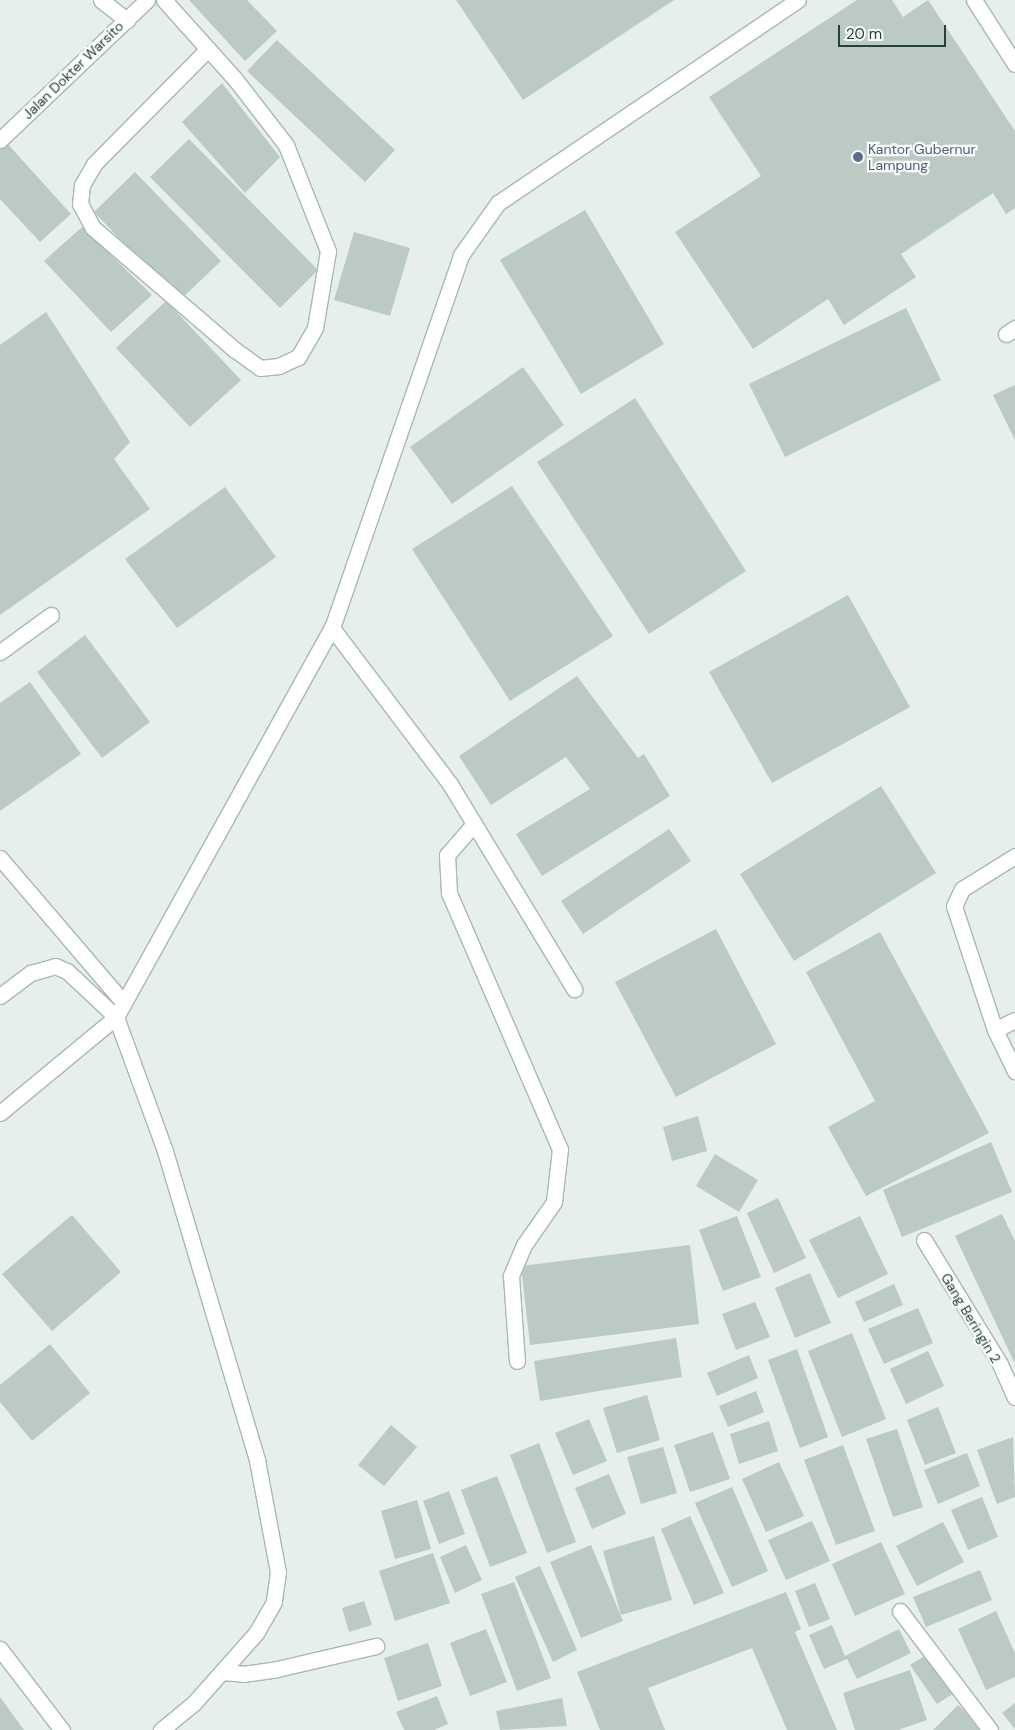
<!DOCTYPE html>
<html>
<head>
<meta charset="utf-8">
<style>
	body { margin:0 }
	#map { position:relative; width:1015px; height:1730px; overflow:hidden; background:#e6efeb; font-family:"DM Sans",sans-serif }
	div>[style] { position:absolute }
	.building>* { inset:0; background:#bbcac4 }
	.roads { filter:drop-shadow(1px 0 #a8b8b2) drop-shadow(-1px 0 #a8b8b2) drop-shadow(0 1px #a8b8b2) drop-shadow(0 -1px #a8b8b2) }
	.service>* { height:15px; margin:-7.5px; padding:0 7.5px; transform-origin:7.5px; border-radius:7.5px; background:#fff }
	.minor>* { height:15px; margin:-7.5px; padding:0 7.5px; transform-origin:7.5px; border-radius:7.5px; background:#fff }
	.tertiary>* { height:15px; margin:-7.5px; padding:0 7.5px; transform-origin:7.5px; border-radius:7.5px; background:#fff }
	.dots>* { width:14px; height:14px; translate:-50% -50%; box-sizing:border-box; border:2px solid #f7fbf9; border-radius:50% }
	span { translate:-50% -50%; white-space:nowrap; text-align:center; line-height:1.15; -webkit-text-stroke:4.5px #f7fbf9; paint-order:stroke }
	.street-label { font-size:14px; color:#24423a }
	.service-label { font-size:14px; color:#4e5e75 }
	.left { translate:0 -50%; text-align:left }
	.scale { position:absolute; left:838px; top:25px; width:108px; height:22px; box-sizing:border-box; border:2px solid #24423a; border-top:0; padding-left:6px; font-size:15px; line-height:18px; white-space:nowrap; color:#24423a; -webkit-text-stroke:4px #f7fbf9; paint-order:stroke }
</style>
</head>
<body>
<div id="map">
	<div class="building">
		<div style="clip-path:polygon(189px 0,247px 0,277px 31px,245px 61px)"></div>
		<div style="clip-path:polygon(456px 0,674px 0,523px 100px)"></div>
		<div style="clip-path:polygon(857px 0,892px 0,903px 17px,928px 0,1015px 131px,1015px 208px,1006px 214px,993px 193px,901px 254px,916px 277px,844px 325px,828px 299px,753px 349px,675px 232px,761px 176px,709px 97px)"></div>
		<div style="clip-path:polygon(277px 40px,395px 150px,365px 182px,247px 71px)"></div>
		<div style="clip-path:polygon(222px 83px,280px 157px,245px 193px,182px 122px)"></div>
		<div style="clip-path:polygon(189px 139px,318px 270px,280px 308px,150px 177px)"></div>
		<div style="clip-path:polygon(5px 141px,71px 214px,40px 242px,0 199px,0 145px)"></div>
		<div style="clip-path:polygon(135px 172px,221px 261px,179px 301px,94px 212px)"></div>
		<div style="clip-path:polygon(585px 210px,664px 344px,581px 394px,500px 260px)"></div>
		<div style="clip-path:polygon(82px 227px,152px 295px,111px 332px,44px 261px)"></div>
		<div style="clip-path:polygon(354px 232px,410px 248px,390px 316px,334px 300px)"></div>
		<div style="clip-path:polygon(166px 301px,241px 380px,190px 427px,116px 348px)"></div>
		<div style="clip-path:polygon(906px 308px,941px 380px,785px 457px,749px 384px)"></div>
		<div style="clip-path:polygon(46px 312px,130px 442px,114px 459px,150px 509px,0 615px,0 345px)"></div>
		<div style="clip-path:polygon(523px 367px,564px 425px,452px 504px,410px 447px)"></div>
		<div style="clip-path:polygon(1015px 385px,1015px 440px,993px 395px)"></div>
		<div style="clip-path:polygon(635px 398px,746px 571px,649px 634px,537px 462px)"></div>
		<div style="clip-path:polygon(512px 486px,613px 636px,510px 701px,412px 549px)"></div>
		<div style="clip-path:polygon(225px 487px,276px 557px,177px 628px,125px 559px)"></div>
		<div style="clip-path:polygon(848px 595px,910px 707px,772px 783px,709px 672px)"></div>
		<div style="clip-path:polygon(85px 635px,150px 722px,102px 758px,37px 672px)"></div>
		<div style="clip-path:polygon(577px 676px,638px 758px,644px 754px,670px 796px,542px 876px,516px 834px,590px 789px,566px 757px,491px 805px,459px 756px)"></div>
		<div style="clip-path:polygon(30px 682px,81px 754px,0 811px,0 703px)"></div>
		<div style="clip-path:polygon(881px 786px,936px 873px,794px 961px,740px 874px)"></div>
		<div style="clip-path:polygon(669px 829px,691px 861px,583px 934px,561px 901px)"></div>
		<div style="clip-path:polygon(716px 929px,776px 1044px,676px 1097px,615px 982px)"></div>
		<div style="clip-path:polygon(880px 932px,989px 1133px,866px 1196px,828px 1127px,875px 1101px,806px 972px)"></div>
		<div style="clip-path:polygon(698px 1116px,707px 1151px,672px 1161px,663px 1127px)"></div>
		<div style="clip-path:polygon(991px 1142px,1012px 1192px,902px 1237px,883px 1190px)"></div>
		<div style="clip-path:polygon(715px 1154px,758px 1180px,739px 1212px,696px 1186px)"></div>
		<div style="clip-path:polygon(778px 1198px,806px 1258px,774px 1273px,747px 1213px)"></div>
		<div style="clip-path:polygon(1002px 1214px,1015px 1241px,1015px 1364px,955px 1236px)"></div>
		<div style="clip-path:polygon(72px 1215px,121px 1272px,52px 1331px,2px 1274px)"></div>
		<div style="clip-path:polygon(737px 1216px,761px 1277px,723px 1291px,699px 1230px)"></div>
		<div style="clip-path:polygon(860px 1216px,888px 1274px,838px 1298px,809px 1240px)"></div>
		<div style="clip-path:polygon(690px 1245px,699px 1324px,530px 1345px,521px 1266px)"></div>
		<div style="clip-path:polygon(810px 1273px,831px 1323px,795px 1338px,775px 1288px)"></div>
		<div style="clip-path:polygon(894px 1284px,903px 1305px,864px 1322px,855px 1302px)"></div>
		<div style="clip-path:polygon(755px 1302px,770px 1337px,736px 1350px,722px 1314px)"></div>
		<div style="clip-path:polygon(918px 1308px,933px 1343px,884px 1364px,868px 1329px)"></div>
		<div style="clip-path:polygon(852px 1333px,886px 1419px,842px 1437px,808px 1351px)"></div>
		<div style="clip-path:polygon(676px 1338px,682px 1377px,540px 1401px,534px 1361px)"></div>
		<div style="clip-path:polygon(50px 1344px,90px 1393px,32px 1441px,0 1402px,0 1385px)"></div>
		<div style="clip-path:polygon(797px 1349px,828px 1437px,800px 1448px,768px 1360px)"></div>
		<div style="clip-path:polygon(928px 1351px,944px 1386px,906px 1404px,890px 1369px)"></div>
		<div style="clip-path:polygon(749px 1355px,758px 1378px,717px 1396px,707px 1373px)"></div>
		<div style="clip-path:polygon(756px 1391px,764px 1412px,728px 1427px,719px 1406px)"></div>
		<div style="clip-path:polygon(647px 1395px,660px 1440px,617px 1453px,603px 1408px)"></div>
		<div style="clip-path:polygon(938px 1407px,956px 1453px,925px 1465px,907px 1420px)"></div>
		<div style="clip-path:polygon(589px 1419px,607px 1461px,573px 1475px,555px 1433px)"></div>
		<div style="clip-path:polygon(769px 1421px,778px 1451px,739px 1464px,730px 1434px)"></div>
		<div style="clip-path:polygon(391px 1425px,417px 1447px,384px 1486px,358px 1465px)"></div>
		<div style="clip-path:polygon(897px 1429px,923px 1507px,893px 1517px,866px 1439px)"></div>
		<div style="clip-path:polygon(713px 1432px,730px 1479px,690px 1492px,674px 1445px)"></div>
		<div style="clip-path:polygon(1013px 1437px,1015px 1497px,997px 1504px,977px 1450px)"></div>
		<div style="clip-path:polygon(539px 1443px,576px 1542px,547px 1553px,510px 1455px)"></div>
		<div style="clip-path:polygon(843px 1445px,875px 1531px,836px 1545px,804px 1460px)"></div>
		<div style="clip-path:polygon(663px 1447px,677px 1493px,641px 1504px,627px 1457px)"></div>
		<div style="clip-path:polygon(967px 1453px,980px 1486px,938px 1504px,924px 1470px)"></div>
		<div style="clip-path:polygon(779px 1462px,804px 1516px,766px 1532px,742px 1479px)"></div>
		<div style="clip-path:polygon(609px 1474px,626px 1514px,592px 1529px,575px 1488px)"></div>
		<div style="clip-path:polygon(497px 1476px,527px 1553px,490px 1567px,461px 1490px)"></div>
		<div style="clip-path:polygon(732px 1487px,768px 1571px,732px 1587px,695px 1503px)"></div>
		<div style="clip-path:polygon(449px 1491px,465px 1534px,439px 1544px,423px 1501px)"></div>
		<div style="clip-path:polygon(982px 1497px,998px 1537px,968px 1550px,951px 1510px)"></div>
		<div style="clip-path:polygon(417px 1500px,431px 1549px,395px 1559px,381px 1511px)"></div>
		<div style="clip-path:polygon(690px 1516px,724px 1593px,694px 1605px,661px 1529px)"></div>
		<div style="clip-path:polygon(812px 1521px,830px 1561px,786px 1580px,768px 1540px)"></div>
		<div style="clip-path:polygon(943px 1522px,964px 1562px,917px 1586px,896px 1546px)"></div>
		<div style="clip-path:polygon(654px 1536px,672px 1600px,621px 1615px,603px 1551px)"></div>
		<div style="clip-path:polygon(881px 1542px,905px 1594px,855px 1616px,832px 1564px)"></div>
		<div style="clip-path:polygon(466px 1545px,482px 1580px,455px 1593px,440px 1557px)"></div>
		<div style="clip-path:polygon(591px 1545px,623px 1621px,581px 1638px,550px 1562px)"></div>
		<div style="clip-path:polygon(433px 1553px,450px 1603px,395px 1621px,379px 1571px)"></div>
		<div style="clip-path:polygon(540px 1566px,577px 1650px,553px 1662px,515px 1577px)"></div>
		<div style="clip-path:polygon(980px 1570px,992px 1600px,926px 1627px,913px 1597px)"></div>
		<div style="clip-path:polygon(514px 1582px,551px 1678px,517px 1691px,481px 1594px)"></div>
		<div style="clip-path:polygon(815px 1583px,830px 1619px,809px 1627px,795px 1591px)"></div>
		<div style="clip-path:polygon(786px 1592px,801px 1629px,795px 1632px,837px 1730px,787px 1730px,752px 1648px,648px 1688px,665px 1730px,600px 1730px,577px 1672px)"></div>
		<div style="clip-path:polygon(364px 1601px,372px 1625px,349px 1632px,342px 1608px)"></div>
		<div style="clip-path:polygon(996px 1611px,1015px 1653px,1015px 1677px,986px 1690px,958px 1629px)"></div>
		<div style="clip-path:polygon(832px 1625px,845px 1656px,899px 1629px,911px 1653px,857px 1679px,847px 1659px,824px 1669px,809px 1635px)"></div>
		<div style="clip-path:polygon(486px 1629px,507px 1682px,470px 1696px,450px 1643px)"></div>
		<div style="clip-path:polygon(428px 1643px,442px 1686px,398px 1701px,384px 1658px)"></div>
		<div style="clip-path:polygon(928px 1654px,954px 1693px,937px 1704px,910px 1665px)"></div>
		<div style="clip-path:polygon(910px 1670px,927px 1720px,898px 1730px,855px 1730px,843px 1693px)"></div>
		<div style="clip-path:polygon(437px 1696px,448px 1724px,434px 1730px,404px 1730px,396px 1712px)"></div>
		<div style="clip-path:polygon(0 1697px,24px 1730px,0 1730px)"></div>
		<div style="clip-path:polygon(562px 1698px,567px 1726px,500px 1730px,496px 1711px)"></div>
		<div style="clip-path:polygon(1015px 1703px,1015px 1729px,1002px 1713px)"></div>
		<div style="clip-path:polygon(958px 1705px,984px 1730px,933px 1730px)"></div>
	</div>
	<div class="roads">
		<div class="service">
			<div style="left:101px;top:0;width:33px;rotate:38deg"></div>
			<div style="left:164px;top:0;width:66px;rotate:48.1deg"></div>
			<div style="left:208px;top:49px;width:40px;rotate:48deg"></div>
			<div style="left:235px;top:79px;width:83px;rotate:52.3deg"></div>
			<div style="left:286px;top:145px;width:114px;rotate:68.4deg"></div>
			<div style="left:328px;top:251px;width:78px;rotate:99.6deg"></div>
			<div style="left:315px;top:328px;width:34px;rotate:120deg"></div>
			<div style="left:298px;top:357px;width:21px;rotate:155deg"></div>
			<div style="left:279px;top:366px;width:19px;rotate:174deg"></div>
			<div style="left:260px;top:368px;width:31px;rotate:-144deg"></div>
			<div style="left:235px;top:350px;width:187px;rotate:-139.3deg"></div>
			<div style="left:93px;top:228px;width:27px;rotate:-118deg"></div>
			<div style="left:80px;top:204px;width:19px;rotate:-84deg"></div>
			<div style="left:82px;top:185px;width:24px;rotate:-60deg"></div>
			<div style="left:94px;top:164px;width:162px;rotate:-45.3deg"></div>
			<div style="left:1006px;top:334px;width:11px;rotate:-34deg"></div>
			<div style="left:0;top:652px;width:63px;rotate:-36deg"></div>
			<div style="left:474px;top:824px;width:41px;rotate:131.1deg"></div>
			<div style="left:447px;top:855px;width:38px;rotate:87deg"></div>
			<div style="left:449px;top:893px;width:279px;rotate:66.6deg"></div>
			<div style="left:560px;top:1149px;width:53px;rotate:96.5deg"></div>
			<div style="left:554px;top:1202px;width:52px;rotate:124.9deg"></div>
			<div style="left:524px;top:1245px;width:34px;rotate:113deg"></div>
			<div style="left:511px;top:1276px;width:85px;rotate:86deg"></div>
			<div style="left:1015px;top:856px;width:62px;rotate:148.1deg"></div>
			<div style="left:962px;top:889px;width:19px;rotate:115deg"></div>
			<div style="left:954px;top:906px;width:131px;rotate:71.7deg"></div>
			<div style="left:995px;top:1030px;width:22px;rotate:-27deg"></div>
			<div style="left:0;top:996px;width:39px;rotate:-37deg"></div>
			<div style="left:31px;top:973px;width:25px;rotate:-16deg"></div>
			<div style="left:55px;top:966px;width:13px;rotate:23deg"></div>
			<div style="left:67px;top:971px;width:67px;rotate:43.2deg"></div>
			<div style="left:995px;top:1030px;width:46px;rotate:64deg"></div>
			<div style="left:222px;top:1672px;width:21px;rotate:5deg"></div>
			<div style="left:243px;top:1674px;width:34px;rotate:-8deg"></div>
			<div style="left:277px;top:1669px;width:102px;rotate:-13.1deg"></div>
		</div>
		<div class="minor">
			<div style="left:974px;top:0;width:76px;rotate:57.4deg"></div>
			<div style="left:332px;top:628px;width:196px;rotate:52.9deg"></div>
			<div style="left:450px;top:784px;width:240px;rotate:58.8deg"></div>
			<div style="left:0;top:858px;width:189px;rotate:49.5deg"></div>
			<div style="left:116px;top:1017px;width:143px;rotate:69.9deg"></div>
			<div style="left:165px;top:1151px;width:322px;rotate:73.4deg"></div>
			<div style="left:257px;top:1460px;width:114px;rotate:79.4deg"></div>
			<div style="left:278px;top:1572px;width:30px;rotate:98deg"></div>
			<div style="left:274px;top:1602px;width:34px;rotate:120deg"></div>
			<div style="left:257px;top:1632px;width:95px;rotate:131.6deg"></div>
			<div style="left:194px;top:1703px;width:43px;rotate:140.7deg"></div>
			<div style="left:0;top:1113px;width:151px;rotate:-39.6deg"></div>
			<div style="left:116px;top:1017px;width:445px;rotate:-61deg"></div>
			<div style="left:332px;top:628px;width:395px;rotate:-70.9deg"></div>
			<div style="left:461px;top:255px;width:64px;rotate:-54.6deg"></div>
			<div style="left:498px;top:203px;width:362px;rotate:-34.1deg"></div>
			<div style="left:924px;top:1240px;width:145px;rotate:58.5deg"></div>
			<div style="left:1000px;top:1364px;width:36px;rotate:66deg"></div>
			<div style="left:900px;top:1611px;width:149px;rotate:52.9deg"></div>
			<div style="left:0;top:1649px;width:102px;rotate:52.6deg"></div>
		</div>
		<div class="tertiary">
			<div style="left:0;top:140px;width:203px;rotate:-43.6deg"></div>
		</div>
	</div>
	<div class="dots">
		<div style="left:858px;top:157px;background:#5c6f8a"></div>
	</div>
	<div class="street-label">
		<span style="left:73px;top:70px;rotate:-44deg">Jalan Dokter Warsito</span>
		<span style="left:971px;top:1318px;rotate:59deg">Gang Beringin 2</span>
	</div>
	<div class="service-label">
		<span class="left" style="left:868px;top:157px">Kantor Gubernur<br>Lampung</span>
	</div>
	<div class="scale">20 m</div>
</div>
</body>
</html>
